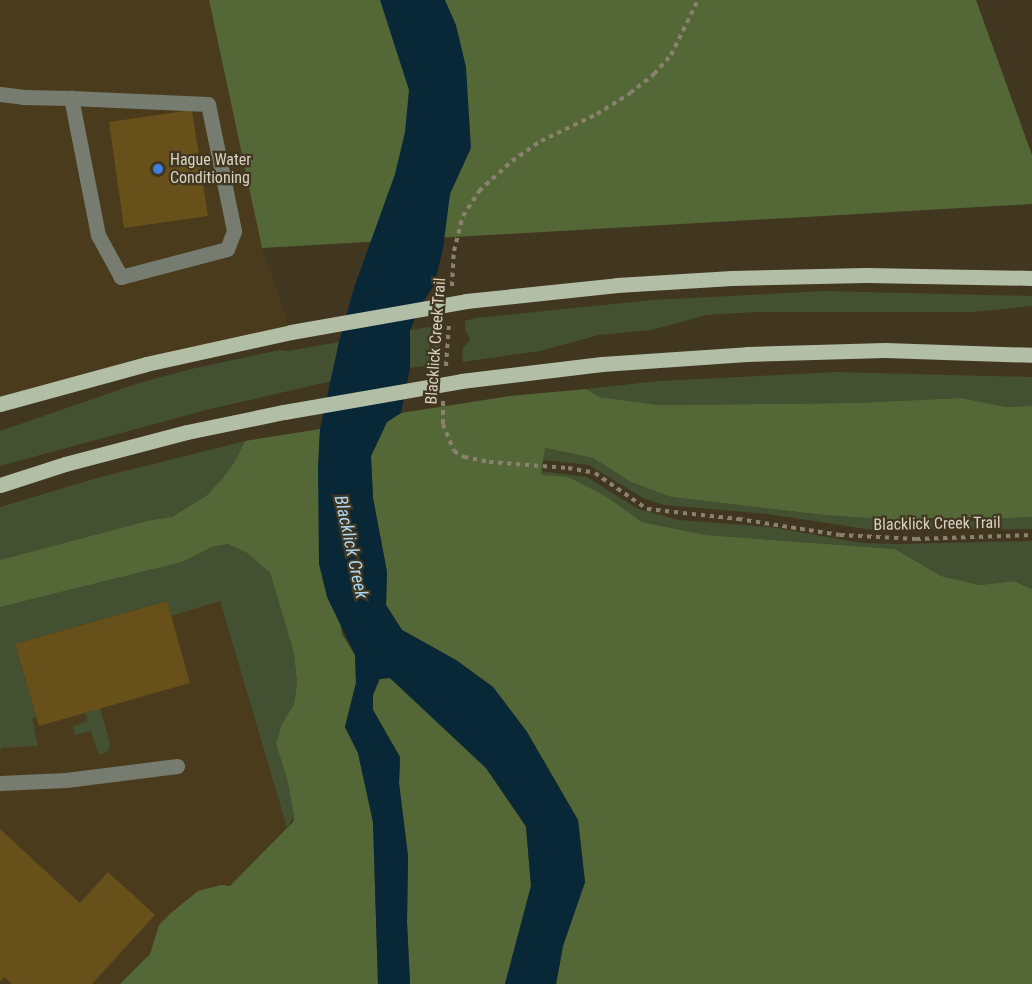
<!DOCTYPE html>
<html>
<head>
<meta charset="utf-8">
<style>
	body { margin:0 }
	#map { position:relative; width:1032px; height:984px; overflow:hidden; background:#41361f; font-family:"Roboto Condensed",sans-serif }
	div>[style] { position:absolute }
	.built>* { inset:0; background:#493b1c }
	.green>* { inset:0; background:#435032 }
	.forest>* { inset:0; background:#546837 }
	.water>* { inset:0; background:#082737 }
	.building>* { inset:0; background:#67501a }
	.path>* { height:4px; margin-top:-2px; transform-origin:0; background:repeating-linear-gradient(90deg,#8b816f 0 4.5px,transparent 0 9px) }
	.minor>* { height:15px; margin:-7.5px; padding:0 7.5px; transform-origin:7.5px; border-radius:7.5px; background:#767c70 }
	.major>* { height:15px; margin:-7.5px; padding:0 7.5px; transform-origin:7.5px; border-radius:7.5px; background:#b3bea7 }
	.major-bridge>* { height:15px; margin:-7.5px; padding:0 7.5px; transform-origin:7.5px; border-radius:7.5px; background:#b3bea7 }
	.dots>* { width:16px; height:16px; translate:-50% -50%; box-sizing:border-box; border:3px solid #41361f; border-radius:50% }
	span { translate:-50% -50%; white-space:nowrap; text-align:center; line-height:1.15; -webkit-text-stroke:4.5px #41361f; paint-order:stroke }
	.poi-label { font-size:16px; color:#d9d2c4 }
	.left { translate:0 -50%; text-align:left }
	.street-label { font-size:16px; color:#d9d2c4 }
	.water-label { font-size:18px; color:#aadaf7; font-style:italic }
</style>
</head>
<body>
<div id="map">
	<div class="built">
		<div style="clip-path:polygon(0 0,209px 0,262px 248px,291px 332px,0 404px)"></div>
		<div style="clip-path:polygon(178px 461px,287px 828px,230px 887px,221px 885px,159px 925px,150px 954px,120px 984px,0 984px,0 507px,115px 472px)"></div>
	</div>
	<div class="green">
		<div style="clip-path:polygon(825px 291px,1032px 296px,1032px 306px,972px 312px,755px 312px,707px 315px,652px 330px,599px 335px,540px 351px,463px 362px,462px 350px,470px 340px,465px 329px,465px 321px,475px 318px,652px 300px)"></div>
		<div style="clip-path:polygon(441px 325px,439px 364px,410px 368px,410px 330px)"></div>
		<div style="clip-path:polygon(339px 342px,332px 381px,206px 410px,0 466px,0 431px,139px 383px,191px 369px,280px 350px,288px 351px)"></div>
		<div style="clip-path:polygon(836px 372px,1032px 377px,1032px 406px,1006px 407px,961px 398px,855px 403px,658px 405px,599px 397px,586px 389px,659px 381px)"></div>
		<div style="clip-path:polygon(245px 441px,234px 463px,221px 480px,206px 496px,172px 517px,151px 520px,0 560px,0 507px,97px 478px)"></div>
		<div style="clip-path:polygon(544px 448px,593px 458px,631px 482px,671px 497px,824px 515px,1032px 517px,1032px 529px,879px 531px,768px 514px,664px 505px,643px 498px,589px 465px,543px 460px)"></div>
		<div style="clip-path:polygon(541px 471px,587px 477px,638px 509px,679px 520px,771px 527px,862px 543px,898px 544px,1032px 541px,1032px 589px,1014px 581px,980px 585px,941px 576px,895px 549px,706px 535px,642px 522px,607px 497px,541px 475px)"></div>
		<div style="clip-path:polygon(228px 544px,247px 553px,270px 573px,294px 652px,297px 683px,294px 704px,282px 724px,294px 816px,287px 828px,220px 601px,171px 616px,166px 601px,15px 644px,36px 717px,32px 719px,38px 746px,1px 748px,0 757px,0 607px,182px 562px,212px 547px)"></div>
		<div style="clip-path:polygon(100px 708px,110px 743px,109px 750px,102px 755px,98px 753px,91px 731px,75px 735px,73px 726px,87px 721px,85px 713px)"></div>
	</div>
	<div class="forest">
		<div style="clip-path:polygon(209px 0,976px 0,1032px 155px,1032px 204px,262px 248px)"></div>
		<div style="clip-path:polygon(586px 389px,599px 397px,658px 405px,855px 403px,961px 398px,1006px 407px,1032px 406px,1032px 517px,921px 521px,824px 515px,671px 497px,631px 482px,593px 458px,545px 448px,541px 475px,568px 477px,607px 497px,642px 522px,706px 535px,895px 549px,941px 576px,980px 585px,1014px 581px,1032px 589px,1032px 984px,556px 984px,563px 946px,585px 882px,578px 820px,527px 732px,493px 687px,456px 660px,402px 630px,386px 605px,387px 572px,373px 498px,371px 456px,387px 422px,401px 413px,510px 396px)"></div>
		<div style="clip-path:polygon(320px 429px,318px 468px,342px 634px,355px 655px,356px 683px,345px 727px,358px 753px,373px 822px,378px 984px,120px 984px,150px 954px,159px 925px,171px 913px,198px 891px,221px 885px,230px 886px,293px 822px,294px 816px,288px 782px,276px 743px,282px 724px,294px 704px,297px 683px,294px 653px,270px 573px,247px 553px,228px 544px,212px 547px,182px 562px,0 607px,0 560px,151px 520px,172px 517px,206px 496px,221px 480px,234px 463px,245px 441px)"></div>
		<div style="clip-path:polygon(390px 678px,486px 768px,526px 827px,531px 886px,505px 984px,410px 984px,407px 922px,408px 856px,399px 783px,400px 757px,373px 710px,373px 695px,380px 679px)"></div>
	</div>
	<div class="water">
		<div style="clip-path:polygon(380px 0,445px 0,456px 25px,466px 67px,471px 148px,450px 194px,443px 249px,434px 285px,420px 307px,410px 330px,410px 368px,401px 413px,387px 422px,371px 456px,373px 498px,387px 572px,386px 605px,402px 630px,456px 660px,493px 687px,527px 732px,578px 820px,585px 882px,563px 946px,556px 984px,505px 984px,531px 886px,526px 826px,486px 768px,390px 678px,379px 679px,373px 695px,373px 710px,400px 757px,399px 783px,408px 856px,407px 922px,410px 984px,378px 984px,373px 822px,358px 753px,345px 727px,356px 683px,355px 655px,327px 597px,319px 564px,318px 468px,320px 429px,339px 342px,354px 288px,395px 174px,405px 132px,409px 90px)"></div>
	</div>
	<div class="building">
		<div style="clip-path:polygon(192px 110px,208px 216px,124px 228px,109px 122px)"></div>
		<div style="clip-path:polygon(167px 601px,190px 683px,39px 726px,15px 644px)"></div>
		<div style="clip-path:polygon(0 829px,80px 903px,108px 872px,155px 915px,92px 984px,12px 984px,4px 977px,0 982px)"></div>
	</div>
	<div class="path">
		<div style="left:452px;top:286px;width:35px;rotate:-87deg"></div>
		<div style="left:454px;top:251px;width:36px;rotate:-76deg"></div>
		<div style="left:463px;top:216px;width:30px;rotate:-57deg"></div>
		<div style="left:479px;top:191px;width:45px;rotate:-42.3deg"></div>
		<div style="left:512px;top:161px;width:35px;rotate:-35deg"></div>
		<div style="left:541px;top:141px;width:62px;rotate:-25.7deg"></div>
		<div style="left:597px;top:114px;width:39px;rotate:-32deg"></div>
		<div style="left:630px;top:93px;width:31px;rotate:-38deg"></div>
		<div style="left:654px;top:74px;width:25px;rotate:-48deg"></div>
		<div style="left:671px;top:55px;width:61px;rotate:-63.9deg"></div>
		<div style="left:446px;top:366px;width:43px;rotate:-86deg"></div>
		<div style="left:443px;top:401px;width:23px;rotate:90deg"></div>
		<div style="left:443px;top:424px;width:29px;rotate:68deg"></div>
		<div style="left:454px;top:451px;width:12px;rotate:31deg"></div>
		<div style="left:464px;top:457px;width:25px;rotate:11deg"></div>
		<div style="left:489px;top:462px;width:79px;rotate:4.3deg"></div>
		<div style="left:568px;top:468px;width:27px;rotate:10deg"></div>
		<div style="left:595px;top:473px;width:63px;rotate:34.7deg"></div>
		<div style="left:647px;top:509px;width:92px;rotate:6.3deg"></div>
		<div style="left:738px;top:519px;width:103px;rotate:8.9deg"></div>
		<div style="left:840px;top:535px;width:76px;rotate:3deg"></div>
		<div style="left:916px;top:539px;width:116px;rotate:-2deg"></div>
	</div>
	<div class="minor">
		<div style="left:0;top:94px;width:23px;rotate:7deg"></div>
		<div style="left:23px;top:97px;width:48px;rotate:1.2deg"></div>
		<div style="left:71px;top:98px;width:137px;rotate:2.5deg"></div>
		<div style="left:208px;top:104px;width:130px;rotate:78.4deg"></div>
		<div style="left:234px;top:231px;width:19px;rotate:111deg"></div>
		<div style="left:227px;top:249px;width:110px;rotate:165.2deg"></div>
		<div style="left:121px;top:277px;width:48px;rotate:-118.7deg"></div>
		<div style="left:98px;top:235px;width:140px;rotate:-101.1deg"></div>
		<div style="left:0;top:783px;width:66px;rotate:-2.6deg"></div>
		<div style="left:66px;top:780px;width:112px;rotate:-7.2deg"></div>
	</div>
	<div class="major">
		<div style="left:466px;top:301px;width:152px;rotate:-6deg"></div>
		<div style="left:617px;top:285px;width:115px;rotate:-3.5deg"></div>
		<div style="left:732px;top:278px;width:134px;rotate:-1.3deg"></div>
		<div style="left:866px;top:275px;width:166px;rotate:1deg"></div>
		<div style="left:461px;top:381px;width:142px;rotate:-6.9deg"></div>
		<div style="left:602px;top:364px;width:145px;rotate:-3.9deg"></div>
		<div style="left:747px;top:354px;width:138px;rotate:-1.7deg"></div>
		<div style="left:885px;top:350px;width:147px;rotate:1.9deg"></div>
		<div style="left:0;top:404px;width:151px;rotate:-15.3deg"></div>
		<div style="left:146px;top:364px;width:148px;rotate:-12.4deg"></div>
		<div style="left:0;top:485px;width:68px;rotate:-17.9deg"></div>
		<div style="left:65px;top:464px;width:126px;rotate:-14.7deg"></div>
		<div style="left:187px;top:432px;width:99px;rotate:-11.7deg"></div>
	</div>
	<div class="major-bridge">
		<div style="left:291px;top:332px;width:178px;rotate:-10deg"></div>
		<div style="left:284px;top:412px;width:180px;rotate:-9.9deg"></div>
	</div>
	<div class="dots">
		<div style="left:158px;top:169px;background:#3f7fe0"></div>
	</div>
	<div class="poi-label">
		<span class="left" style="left:170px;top:169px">Hague Water<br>Conditioning</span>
	</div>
	<div class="street-label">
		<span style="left:436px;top:341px;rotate:-86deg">Blacklick Creek Trail</span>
		<span style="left:937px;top:524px;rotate:-1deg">Blacklick Creek Trail</span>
	</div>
	<div class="water-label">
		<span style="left:351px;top:547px;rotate:78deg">Blacklick Creek</span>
	</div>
</div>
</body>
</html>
